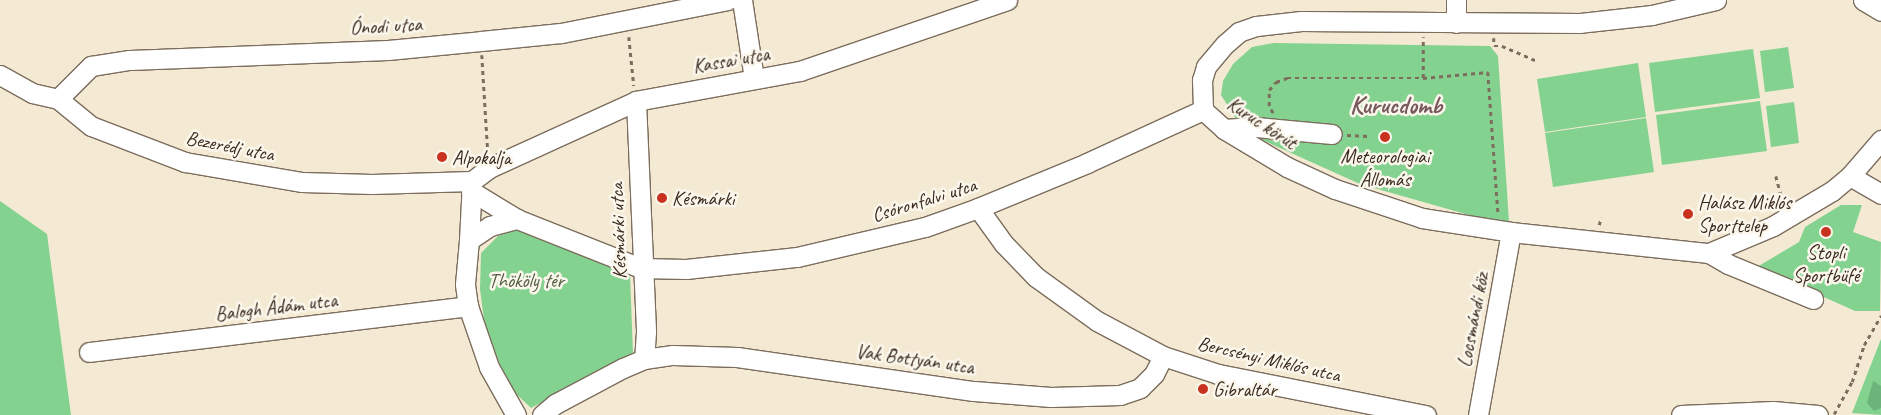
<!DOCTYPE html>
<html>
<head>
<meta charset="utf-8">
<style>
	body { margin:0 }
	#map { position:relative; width:1881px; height:415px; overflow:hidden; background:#f4ead3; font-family:Caveat,sans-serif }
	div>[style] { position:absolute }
	.green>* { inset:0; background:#84d290 }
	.forest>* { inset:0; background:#6bb47a }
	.path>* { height:2.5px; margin-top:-1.25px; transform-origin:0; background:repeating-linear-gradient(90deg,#7c6d5d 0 4px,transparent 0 8px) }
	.roads { filter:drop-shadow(1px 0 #7c6d5d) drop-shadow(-1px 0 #7c6d5d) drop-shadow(0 1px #7c6d5d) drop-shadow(0 -1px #7c6d5d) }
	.minor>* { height:19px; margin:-9.5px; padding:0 9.5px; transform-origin:9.5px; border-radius:9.5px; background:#fff }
	.dots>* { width:14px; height:14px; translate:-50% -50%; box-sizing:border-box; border:2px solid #fbf7ec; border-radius:50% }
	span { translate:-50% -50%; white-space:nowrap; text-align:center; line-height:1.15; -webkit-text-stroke:5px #fbf7ec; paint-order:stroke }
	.street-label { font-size:20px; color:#3b2a1e }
	.poi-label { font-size:20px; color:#3b2a1e }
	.left { translate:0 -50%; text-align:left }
	.park-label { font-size:20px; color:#515c40 }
	.district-label { font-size:25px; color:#78595e; font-weight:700 }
</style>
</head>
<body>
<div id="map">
	<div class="green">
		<div style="clip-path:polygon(1274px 43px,1490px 46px,1498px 56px,1509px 222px,1476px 217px,1360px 184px,1229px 125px,1236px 119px,1221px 95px,1223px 81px,1233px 64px,1252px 47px)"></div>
		<div style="clip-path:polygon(1788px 47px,1794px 88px,1765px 92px,1760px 51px)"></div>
		<div style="clip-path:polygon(1753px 49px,1760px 98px,1655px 112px,1649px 63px)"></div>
		<div style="clip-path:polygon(1638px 63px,1646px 117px,1545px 132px,1537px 79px)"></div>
		<div style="clip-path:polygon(1760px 101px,1767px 151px,1662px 165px,1656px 115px)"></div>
		<div style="clip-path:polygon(1794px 102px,1799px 143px,1771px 147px,1766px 106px)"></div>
		<div style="clip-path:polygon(1646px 118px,1654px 172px,1553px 187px,1545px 133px)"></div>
		<div style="clip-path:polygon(0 201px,47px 234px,71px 415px,0 415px)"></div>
		<div style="clip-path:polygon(1841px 205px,1862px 205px,1853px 232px,1881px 242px,1880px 311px,1855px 311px,1757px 267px,1799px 242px,1805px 227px)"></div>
		<div style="clip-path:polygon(520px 229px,630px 274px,633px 354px,531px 408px,512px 390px,486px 335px,480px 289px,481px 253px,498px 236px)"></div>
		<div style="clip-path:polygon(1881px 339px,1881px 415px,1852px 413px)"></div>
	</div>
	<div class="forest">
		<div style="clip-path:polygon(1873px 381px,1881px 386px,1881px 408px,1874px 411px,1867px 403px)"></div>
	</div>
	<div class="path">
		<div style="left:629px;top:37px;width:49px;rotate:84.2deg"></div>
		<div style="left:1494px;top:38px;width:8px;rotate:90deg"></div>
		<div style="left:1494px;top:46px;width:8px"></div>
		<div style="left:1502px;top:46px;width:36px;rotate:23deg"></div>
		<div style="left:482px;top:55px;width:97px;rotate:86.5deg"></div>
		<div style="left:1423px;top:78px;width:41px;rotate:-90deg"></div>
		<div style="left:1273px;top:113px;width:8px;rotate:-120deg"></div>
		<div style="left:1269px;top:106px;width:16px;rotate:-90deg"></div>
		<div style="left:1269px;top:90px;width:11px;rotate:-49deg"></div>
		<div style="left:1276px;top:82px;width:12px;rotate:-20deg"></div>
		<div style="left:1287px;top:78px;width:136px"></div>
		<div style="left:1423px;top:78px;width:65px;rotate:-5.3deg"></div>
		<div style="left:1488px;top:72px;width:141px;rotate:85.9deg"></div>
		<div style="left:1347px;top:135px;width:21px;rotate:3deg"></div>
		<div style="left:1776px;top:176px;width:28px;rotate:75deg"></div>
		<div style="left:1599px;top:225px;width:8px;rotate:-76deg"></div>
		<div style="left:1834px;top:414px;width:37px;rotate:-61deg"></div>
		<div style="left:1852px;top:382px;width:39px;rotate:-72deg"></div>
		<div style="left:1864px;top:345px;width:34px;rotate:-60deg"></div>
	</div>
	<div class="roads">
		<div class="minor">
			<div style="left:742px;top:0;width:79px;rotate:81.3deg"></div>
			<div style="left:1716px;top:0;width:66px;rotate:166.8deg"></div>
			<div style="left:1652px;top:15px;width:72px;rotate:173.7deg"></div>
			<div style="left:1580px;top:23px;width:279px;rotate:-179.6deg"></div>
			<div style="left:1301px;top:21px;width:45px;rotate:173.7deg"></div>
			<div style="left:1256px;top:26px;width:18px;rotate:161deg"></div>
			<div style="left:1239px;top:32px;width:18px;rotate:139deg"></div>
			<div style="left:1225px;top:44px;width:30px;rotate:130deg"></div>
			<div style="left:1206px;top:67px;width:14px;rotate:107deg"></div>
			<div style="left:1202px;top:80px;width:30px;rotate:88deg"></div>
			<div style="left:1203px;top:110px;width:28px;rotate:42deg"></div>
			<div style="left:1224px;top:129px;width:74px;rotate:31.1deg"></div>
			<div style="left:1287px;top:167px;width:53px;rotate:24.6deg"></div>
			<div style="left:1335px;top:189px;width:92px;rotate:18.4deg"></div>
			<div style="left:1422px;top:218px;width:90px;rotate:8.9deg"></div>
			<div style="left:1511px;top:232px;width:199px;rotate:6.1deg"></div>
			<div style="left:1709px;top:253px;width:69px;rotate:-22.9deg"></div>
			<div style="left:1773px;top:226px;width:69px;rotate:-30.7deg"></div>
			<div style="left:1832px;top:191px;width:23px;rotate:-40deg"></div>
			<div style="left:1850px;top:176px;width:48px;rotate:-49.3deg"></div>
			<div style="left:1863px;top:0;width:21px;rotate:31deg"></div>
			<div style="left:1456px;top:23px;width:23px;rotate:-90deg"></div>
			<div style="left:0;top:75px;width:37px;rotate:29deg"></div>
			<div style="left:32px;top:93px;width:27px;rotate:13deg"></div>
			<div style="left:58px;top:99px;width:43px;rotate:39.3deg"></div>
			<div style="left:91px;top:126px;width:101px;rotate:21deg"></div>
			<div style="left:185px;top:162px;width:119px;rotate:9.7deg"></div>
			<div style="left:302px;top:182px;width:70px;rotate:1.6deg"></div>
			<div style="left:372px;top:184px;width:100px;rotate:-1.7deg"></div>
			<div style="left:58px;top:99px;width:47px;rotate:-45deg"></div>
			<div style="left:91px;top:66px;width:39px;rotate:-9deg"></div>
			<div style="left:130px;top:60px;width:258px;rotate:-2.2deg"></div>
			<div style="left:388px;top:50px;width:93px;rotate:-5.5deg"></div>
			<div style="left:481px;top:41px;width:80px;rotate:-5.7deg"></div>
			<div style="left:561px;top:33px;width:170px;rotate:-11.2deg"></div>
			<div style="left:636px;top:101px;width:231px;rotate:87.5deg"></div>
			<div style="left:646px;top:332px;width:27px;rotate:94deg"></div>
			<div style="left:1224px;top:129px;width:32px;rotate:-4deg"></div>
			<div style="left:1256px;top:127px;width:76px;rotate:5.3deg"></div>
			<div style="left:1850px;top:176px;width:36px;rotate:30deg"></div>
			<div style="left:472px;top:181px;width:21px;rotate:-37deg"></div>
			<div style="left:489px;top:168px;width:162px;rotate:-24.5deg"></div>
			<div style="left:636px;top:101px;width:167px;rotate:-10.4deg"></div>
			<div style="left:800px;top:71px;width:219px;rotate:-18.9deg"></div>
			<div style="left:471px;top:191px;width:54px;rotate:31.3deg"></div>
			<div style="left:978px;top:208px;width:44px;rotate:54.2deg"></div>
			<div style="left:1004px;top:244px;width:46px;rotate:45.9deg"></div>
			<div style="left:1036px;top:277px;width:75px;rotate:35.8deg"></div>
			<div style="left:1097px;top:321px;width:75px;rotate:27.9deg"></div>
			<div style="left:1163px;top:356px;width:58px;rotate:18.1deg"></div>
			<div style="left:1218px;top:374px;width:212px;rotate:11.2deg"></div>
			<div style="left:469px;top:240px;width:59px;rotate:-87.1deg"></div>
			<div style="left:1709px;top:253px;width:22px;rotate:30deg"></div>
			<div style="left:1728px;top:264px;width:92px;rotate:22.4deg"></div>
			<div style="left:89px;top:352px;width:382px;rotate:-6.9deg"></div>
			<div style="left:516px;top:415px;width:55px;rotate:-119.4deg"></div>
			<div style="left:489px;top:367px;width:65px;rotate:-109deg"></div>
			<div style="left:468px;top:306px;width:22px;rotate:-98deg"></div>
			<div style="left:465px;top:284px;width:44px;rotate:-84.8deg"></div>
			<div style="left:469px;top:240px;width:25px;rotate:-34deg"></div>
			<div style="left:490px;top:226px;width:28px;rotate:-15deg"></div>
			<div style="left:517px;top:219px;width:133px;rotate:21.6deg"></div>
			<div style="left:641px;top:268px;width:45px;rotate:1.3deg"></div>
			<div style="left:686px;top:269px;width:112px;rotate:-6.2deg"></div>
			<div style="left:797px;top:257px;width:131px;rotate:-13.2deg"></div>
			<div style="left:925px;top:227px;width:56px;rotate:-19.7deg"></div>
			<div style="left:978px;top:208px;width:118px;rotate:-22.4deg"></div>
			<div style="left:1087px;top:163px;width:128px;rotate:-24.6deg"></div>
			<div style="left:542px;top:415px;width:17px;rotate:-40deg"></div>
			<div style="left:555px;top:404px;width:77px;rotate:-27.9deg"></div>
			<div style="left:623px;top:368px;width:23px;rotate:-23deg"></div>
			<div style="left:644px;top:359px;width:29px;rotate:-8deg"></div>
			<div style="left:673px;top:355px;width:64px;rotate:1.8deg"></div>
			<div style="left:737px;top:357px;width:239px;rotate:8.2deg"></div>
			<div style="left:974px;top:391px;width:77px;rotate:4.5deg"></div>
			<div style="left:1051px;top:397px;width:69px;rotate:-1.7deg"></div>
			<div style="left:1120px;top:395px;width:21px;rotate:-19deg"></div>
			<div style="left:1140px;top:388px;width:20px;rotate:-45deg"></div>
			<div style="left:1154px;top:374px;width:20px;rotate:-63deg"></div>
			<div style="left:1478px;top:415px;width:186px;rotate:-79.8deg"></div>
			<div style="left:1681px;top:415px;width:92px;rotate:-2.5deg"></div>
			<div style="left:1773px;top:411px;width:45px;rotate:5.1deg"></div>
		</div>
	</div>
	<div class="dots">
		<div style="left:1385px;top:137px;background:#c8321e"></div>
		<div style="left:442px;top:157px;background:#c8321e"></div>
		<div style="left:662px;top:198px;background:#c8321e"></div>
		<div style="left:1688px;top:214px;background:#c8321e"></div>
		<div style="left:1826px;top:232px;background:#c8321e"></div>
		<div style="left:1203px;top:389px;background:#c8321e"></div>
	</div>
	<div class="street-label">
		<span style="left:386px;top:26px;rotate:-3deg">Ónodi utca</span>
		<span style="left:731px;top:60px;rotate:-10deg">Kassai utca</span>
		<span style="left:1262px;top:123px;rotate:33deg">Kuruc körút</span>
		<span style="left:230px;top:146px;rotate:11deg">Bezerédj utca</span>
		<span style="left:924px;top:200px;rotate:-17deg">Csóronfalvi utca</span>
		<span style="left:618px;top:231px;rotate:-92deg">Késmárki utca</span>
		<span style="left:276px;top:307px;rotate:-7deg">Balogh Ádám utca</span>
		<span style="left:1473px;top:320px;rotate:-79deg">Locsmándi köz</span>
		<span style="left:915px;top:359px;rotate:8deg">Vak Bottyán utca</span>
		<span style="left:1269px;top:359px;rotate:13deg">Bercsényi Miklós utca</span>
	</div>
	<div class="poi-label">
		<span class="left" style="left:452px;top:157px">Alpokalja</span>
		<span style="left:1385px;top:168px">Meteorologiai<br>Állomás</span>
		<span class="left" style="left:672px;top:198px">Késmárki</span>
		<span class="left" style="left:1698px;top:214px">Halász Miklós<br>Sporttelep</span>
		<span style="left:1826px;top:264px">Stopli<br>Sportbüfé</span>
		<span class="left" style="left:1213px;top:389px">Gibraltár</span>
	</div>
	<div class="park-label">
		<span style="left:526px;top:280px">Thököly tér</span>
	</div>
	<div class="district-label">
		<span style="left:1396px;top:105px">Kurucdomb</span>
	</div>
</div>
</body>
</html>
